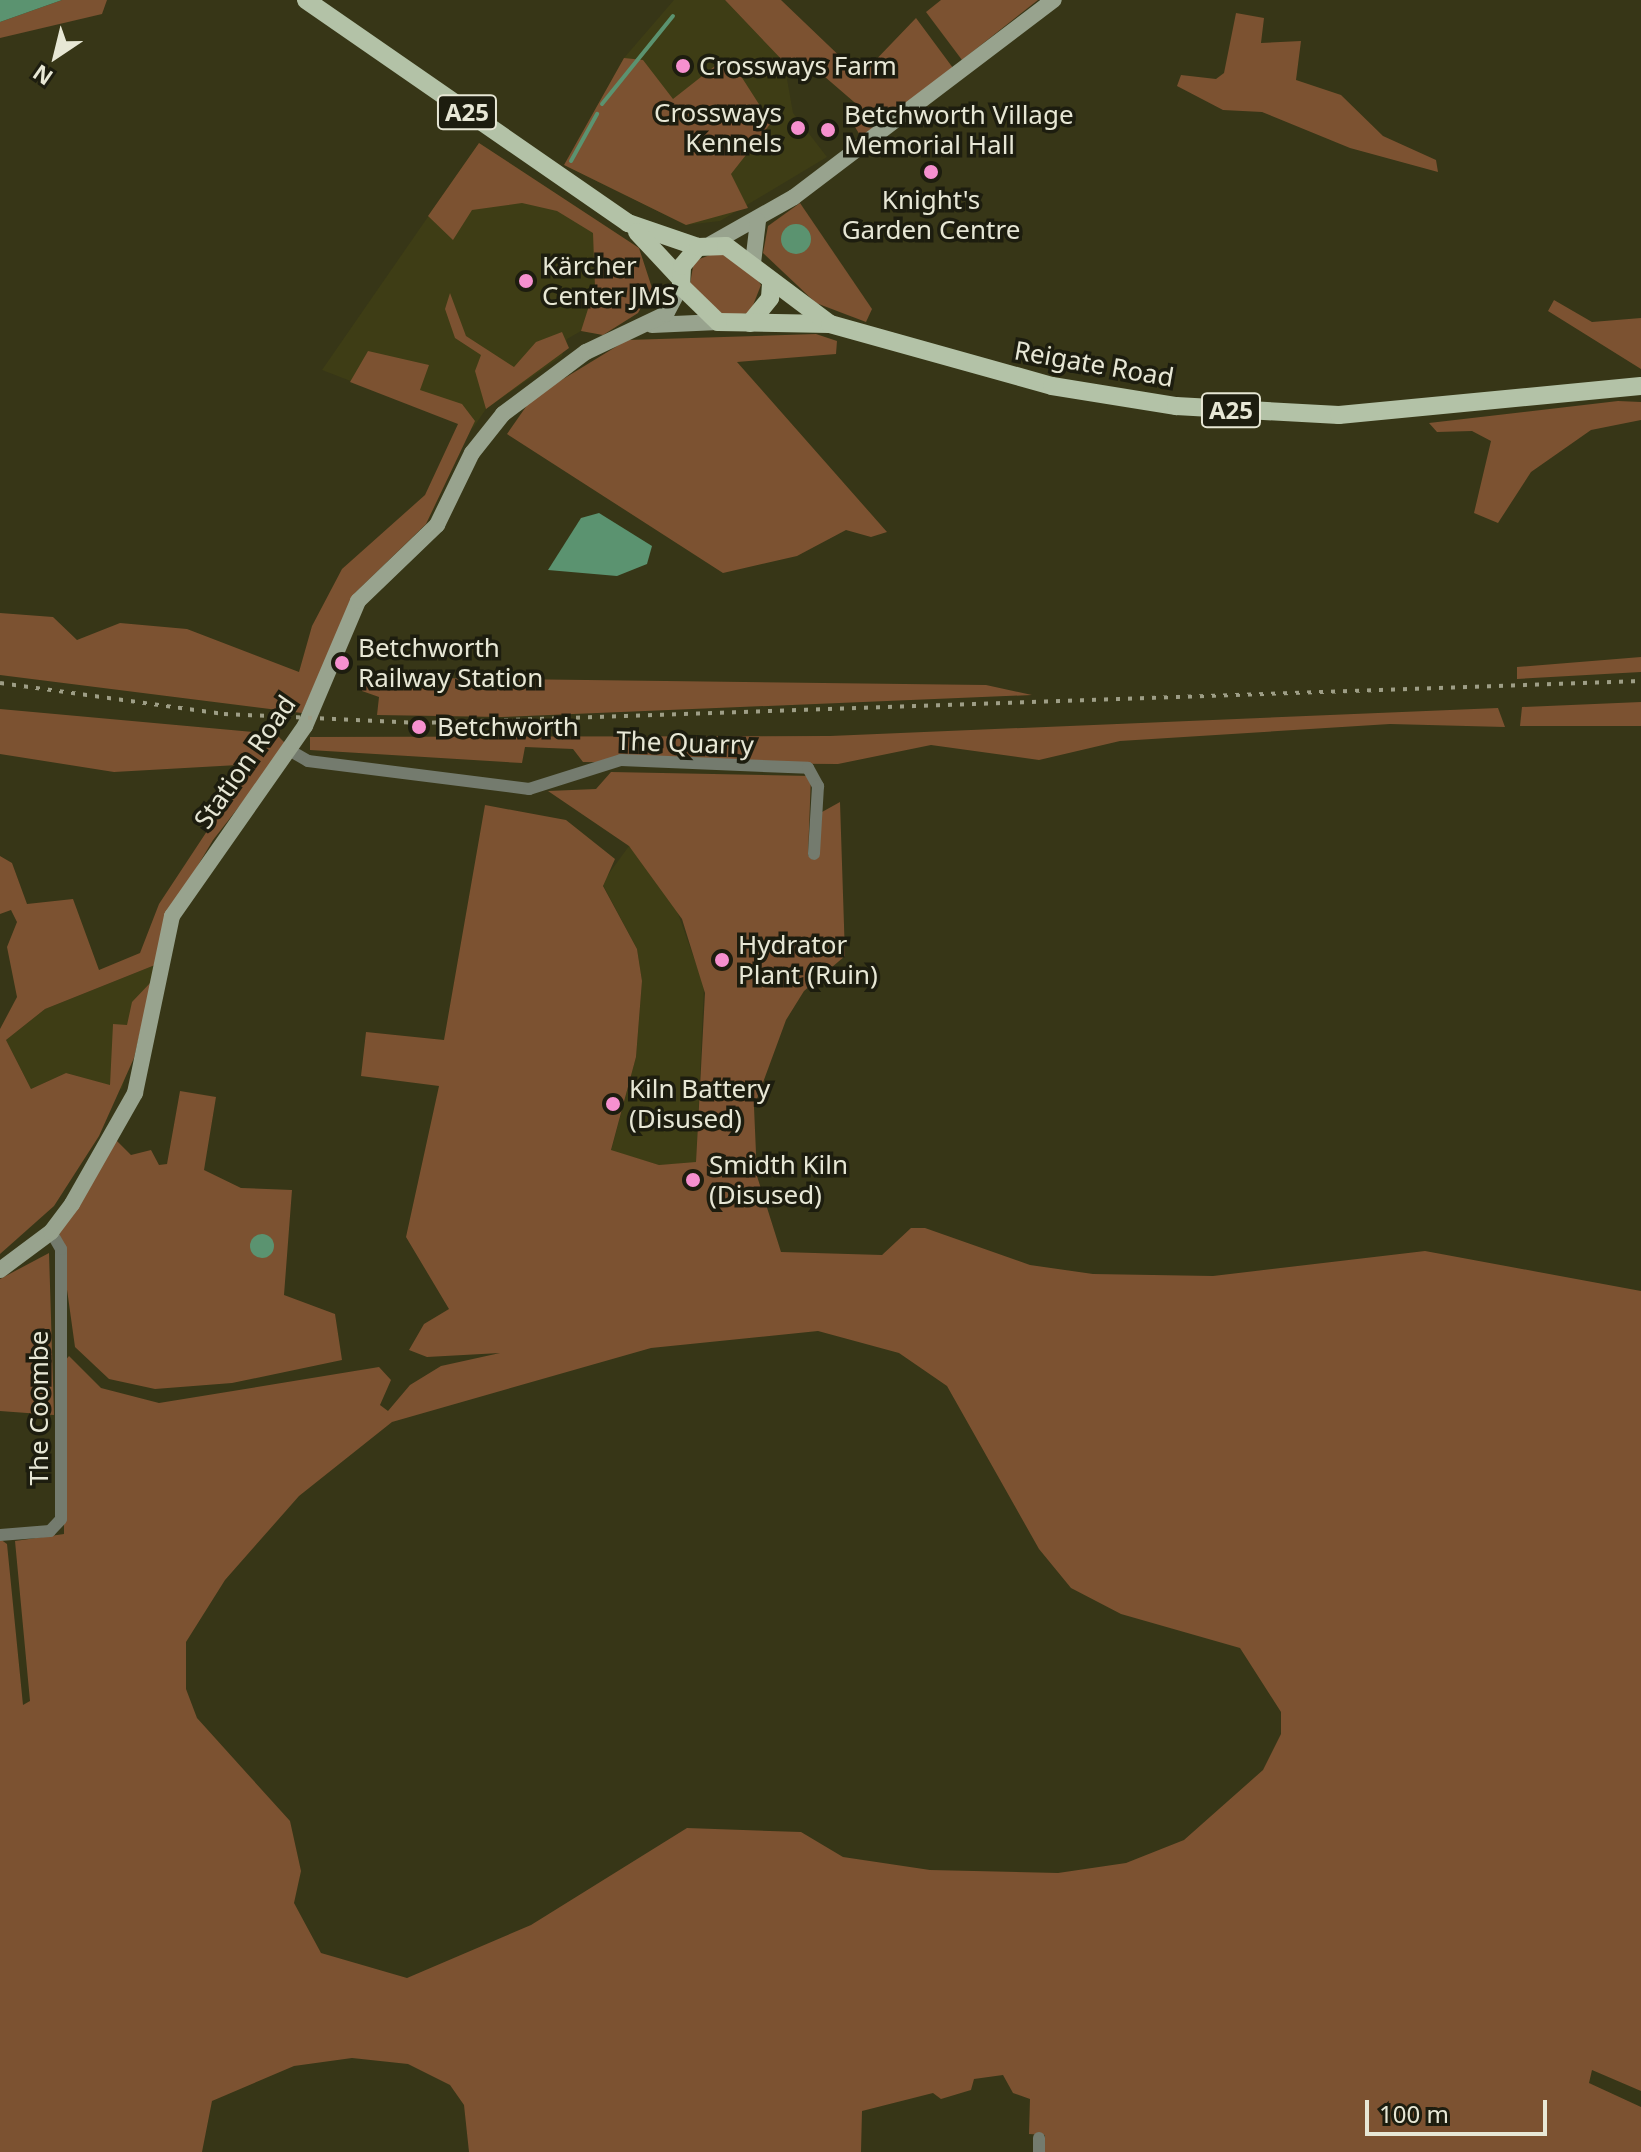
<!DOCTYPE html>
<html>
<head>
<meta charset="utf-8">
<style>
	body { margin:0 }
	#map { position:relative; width:1641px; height:2152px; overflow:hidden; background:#373617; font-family:"Noto Sans",sans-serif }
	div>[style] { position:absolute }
	.built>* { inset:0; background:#3e3d15 }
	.green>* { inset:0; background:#7c5231 }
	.water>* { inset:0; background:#5b9370 }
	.round { border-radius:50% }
	.stream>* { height:4px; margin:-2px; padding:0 2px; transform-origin:2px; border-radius:2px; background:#5b9370 }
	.street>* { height:12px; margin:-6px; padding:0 6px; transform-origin:6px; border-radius:6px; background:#747b6e }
	.secondary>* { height:16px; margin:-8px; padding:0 8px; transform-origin:8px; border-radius:8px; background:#98a38e }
	.primary>* { height:18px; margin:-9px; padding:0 9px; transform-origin:9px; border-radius:9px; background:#b3c2a7 }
	.rail>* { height:4px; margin-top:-2px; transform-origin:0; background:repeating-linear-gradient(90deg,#9e9e86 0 4px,transparent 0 12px) }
	.dots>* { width:22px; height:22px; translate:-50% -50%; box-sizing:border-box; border:4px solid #1d1d0f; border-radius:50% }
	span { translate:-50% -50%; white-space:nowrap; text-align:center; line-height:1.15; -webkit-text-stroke:7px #1d1d0f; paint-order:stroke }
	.shield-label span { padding:2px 6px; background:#1d1d0f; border:2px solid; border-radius:6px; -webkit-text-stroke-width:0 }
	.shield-label { font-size:24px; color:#e7e7d5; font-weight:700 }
	.poi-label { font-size:26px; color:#e7e7d5 }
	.left { translate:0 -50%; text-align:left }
	.right { translate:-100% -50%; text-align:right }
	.street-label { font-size:26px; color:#e7e7d5 }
	.north { position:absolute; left:16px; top:16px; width:80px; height:80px; -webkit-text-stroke:6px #1d1d0f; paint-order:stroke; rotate:215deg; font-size:22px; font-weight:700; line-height:32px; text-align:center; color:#e7e7d5 }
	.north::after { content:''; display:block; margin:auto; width:28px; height:36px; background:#e7e7d5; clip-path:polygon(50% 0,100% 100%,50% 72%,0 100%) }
	.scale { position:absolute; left:1365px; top:2100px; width:182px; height:36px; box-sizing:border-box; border:4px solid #e7e7d5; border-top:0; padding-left:10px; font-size:24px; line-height:28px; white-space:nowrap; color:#e7e7d5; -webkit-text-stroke:6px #1d1d0f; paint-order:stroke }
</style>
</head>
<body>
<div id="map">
	<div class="built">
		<div style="clip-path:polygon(674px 0,725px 0,784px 62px,793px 113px,827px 157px,720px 221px,686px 225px,564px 165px,624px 58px)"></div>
		<div style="clip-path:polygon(479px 143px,639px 248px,652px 288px,638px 313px,603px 335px,581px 331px,567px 339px,562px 356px,486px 409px,473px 428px,322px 370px)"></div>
		<div style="clip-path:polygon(629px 846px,672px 897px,704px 986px,696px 1163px,659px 1165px,611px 1151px,636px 1057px,642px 981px,637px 949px,602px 883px)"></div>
		<div style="clip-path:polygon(155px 965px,122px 1089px,66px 1073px,31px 1089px,6px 1040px,45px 1009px)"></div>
	</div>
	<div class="green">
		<div style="clip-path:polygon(62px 0,107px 0,102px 14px,0 38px,0 22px)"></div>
		<div style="clip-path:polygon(725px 0,781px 0,850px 66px,868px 68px,916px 18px,953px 68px,863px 140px,855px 127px,861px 108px,810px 64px,787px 76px,784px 62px)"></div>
		<div style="clip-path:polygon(941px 0,1038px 0,962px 60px,926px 12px)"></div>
		<div style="clip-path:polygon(1236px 13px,1264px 18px,1261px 43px,1301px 41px,1296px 80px,1341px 95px,1383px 136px,1436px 160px,1438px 172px,1350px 148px,1262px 112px,1223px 110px,1177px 86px,1181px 75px,1216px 79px,1224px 73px)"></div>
		<div style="clip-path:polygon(624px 58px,643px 60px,673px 99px,720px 62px,739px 73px,771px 123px,731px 174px,748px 208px,686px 225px,564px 165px)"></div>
		<div style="clip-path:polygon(479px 143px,639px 248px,652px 288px,638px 313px,603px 335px,581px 331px,595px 287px,593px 233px,557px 211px,522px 203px,472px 210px,453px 240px,428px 216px)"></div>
		<div style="clip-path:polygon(800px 203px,872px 309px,866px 322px,816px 303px,763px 253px,768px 226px)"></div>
		<div style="clip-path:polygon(718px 252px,752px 271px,761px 285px,750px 313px,723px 316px,690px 284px,694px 261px)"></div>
		<div style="clip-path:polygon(450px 293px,466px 336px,514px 367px,536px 342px,562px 332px,569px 348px,486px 409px,475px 371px,481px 355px,455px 338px,445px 309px)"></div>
		<div style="clip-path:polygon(1554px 300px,1592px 322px,1641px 318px,1641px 369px,1548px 311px)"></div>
		<div style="clip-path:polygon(816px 334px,837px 341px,836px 354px,737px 362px,887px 532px,871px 537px,846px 530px,797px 556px,723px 573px,507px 434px,532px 398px,627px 340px)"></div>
		<div style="clip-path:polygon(368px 351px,429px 365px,420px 390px,462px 404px,475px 421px,426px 524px,355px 593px,302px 713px,0 675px,0 613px,53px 617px,77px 640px,120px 623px,187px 629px,299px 672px,312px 626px,342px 569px,425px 495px,458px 424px,350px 382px)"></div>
		<div style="clip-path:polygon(1618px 401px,1641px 402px,1641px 420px,1591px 430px,1531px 472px,1498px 523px,1474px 513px,1491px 441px,1472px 431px,1437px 432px,1429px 423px)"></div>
		<div style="clip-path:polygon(1641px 657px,1641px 672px,1517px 679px,1517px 667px)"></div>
		<div style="clip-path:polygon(431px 678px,986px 685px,1032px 695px,501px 717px,377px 715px,379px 697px,362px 691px,362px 680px,400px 689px)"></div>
		<div style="clip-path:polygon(1641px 702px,1641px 726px,1520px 726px,1522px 707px)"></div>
		<div style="clip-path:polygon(1498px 708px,1505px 727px,1390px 724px,1120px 741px,1039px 760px,931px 745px,838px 764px,583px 762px,573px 749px,525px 747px,522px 763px,310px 750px,310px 737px,830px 736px)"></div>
		<div style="clip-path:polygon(0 709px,276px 734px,287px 745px,213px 840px,169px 914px,155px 965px,45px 1009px,6px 1040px,31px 1089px,66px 1073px,110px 1085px,113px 1024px,127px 1025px,132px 1002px,152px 981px,134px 1058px,99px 1136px,54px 1206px,0 1254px,0 1029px,17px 997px,7px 947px,17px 922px,11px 910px,0 914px,0 856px,12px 863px,27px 904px,73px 899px,99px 970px,140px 953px,159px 904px,242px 778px,238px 765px,114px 772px,0 754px)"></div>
		<div style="clip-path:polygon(evenodd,611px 772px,811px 776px,808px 856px,818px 856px,822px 812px,840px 802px,845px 956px,804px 991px,786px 1020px,754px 1107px,757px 1176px,781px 1252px,882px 1255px,911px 1228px,925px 1228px,1030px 1265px,1093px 1274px,1213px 1276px,1425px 1251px,1641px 1291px,1641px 2091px,1592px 2070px,1589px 2083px,1641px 2107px,1641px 2152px,1045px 2152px,1045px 2135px,1029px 2134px,1030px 2099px,1013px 2093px,1003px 2075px,974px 2079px,971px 2090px,941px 2099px,933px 2093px,862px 2111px,861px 2152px,469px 2152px,464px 2105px,450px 2085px,408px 2064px,352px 2058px,294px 2066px,212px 2101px,202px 2152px,0 2152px,0 1539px,7px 1544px,23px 1705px,30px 1701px,15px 1541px,64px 1534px,64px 1362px,69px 1356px,101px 1388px,159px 1403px,379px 1367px,391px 1380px,380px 1405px,388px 1411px,410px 1385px,441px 1366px,500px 1353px,427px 1357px,409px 1350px,424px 1324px,449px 1309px,406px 1237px,439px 1086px,361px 1076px,366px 1032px,444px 1040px,485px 805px,566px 820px,615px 859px,603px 886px,637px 949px,642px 981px,636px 1057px,611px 1150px,659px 1165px,696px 1162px,705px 993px,682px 919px,629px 846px,548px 791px,596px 789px,611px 772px,818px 1331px,899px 1353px,947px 1386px,1039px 1549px,1071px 1588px,1121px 1614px,1240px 1648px,1281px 1712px,1281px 1734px,1263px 1770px,1184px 1840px,1126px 1863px,1058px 1873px,930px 1870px,843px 1857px,801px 1832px,687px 1828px,531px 1925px,407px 1978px,321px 1953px,294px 1903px,301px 1871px,290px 1821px,197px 1718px,186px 1689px,186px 1642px,225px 1580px,299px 1496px,392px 1422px,651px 1348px,818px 1331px)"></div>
		<div style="clip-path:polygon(180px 1091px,216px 1097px,204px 1170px,241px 1188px,292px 1190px,284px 1295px,335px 1314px,342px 1360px,232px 1383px,155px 1389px,109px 1379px,75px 1347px,59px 1232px,116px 1140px,131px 1155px,151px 1150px,159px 1165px,167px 1164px)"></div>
		<div style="clip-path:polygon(49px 1253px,54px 1415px,0 1411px,0 1279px)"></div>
	</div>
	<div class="water">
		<div style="clip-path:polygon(0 0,62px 0,0 22px)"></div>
		<div class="round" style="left:781px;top:224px;width:30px;height:30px"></div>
		<div style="clip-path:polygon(599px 513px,652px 546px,647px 564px,617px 576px,548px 570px,581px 518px)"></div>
		<div class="round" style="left:250px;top:1234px;width:24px;height:24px"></div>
	</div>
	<div class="stream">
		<div style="left:602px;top:104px;width:113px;rotate:-51.1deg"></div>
		<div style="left:571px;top:161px;width:54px;rotate:-61deg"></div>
	</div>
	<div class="street">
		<div style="left:289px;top:750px;width:22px;rotate:30deg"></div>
		<div style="left:308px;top:761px;width:223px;rotate:7.2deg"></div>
		<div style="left:529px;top:789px;width:96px;rotate:-17.5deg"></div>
		<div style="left:621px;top:760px;width:187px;rotate:2.4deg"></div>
		<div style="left:808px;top:768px;width:21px;rotate:61deg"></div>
		<div style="left:818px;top:786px;width:68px;rotate:93.4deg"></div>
		<div style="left:0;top:1535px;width:50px;rotate:-4.6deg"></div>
		<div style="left:50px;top:1531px;width:16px;rotate:-47deg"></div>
		<div style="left:61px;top:1519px;width:270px;rotate:-90deg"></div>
		<div style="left:61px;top:1249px;width:20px;rotate:-120deg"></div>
		<div style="left:1039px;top:2152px;width:14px;rotate:-90deg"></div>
	</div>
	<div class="secondary">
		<div style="left:711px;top:244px;width:95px;rotate:-29.5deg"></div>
		<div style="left:794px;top:197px;width:326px;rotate:-37.2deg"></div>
		<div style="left:753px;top:263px;width:42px;rotate:-83.2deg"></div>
		<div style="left:652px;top:325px;width:66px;rotate:-2.6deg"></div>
		<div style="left:0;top:1270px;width:64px;rotate:-36.7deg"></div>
		<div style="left:51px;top:1232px;width:35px;rotate:-53deg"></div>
		<div style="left:72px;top:1204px;width:128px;rotate:-60.4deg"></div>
		<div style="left:135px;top:1093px;width:181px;rotate:-78.2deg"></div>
		<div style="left:172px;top:916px;width:232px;rotate:-55deg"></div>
		<div style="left:305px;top:726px;width:136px;rotate:-67deg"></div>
		<div style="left:358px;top:601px;width:110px;rotate:-43.9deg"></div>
		<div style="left:437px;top:525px;width:80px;rotate:-64.1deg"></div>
		<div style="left:472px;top:453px;width:50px;rotate:-51.5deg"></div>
		<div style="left:503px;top:414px;width:104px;rotate:-36.8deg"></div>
		<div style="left:586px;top:352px;width:89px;rotate:-25.4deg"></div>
		<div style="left:666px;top:314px;width:32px;rotate:-62deg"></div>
	</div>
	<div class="primary">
		<div style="left:306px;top:0;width:392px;rotate:34.7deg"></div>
		<div style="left:628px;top:223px;width:74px;rotate:18.9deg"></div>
		<div style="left:637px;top:232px;width:62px;rotate:47deg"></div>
		<div style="left:750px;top:323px;width:32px;rotate:-51deg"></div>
		<div style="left:770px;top:298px;width:16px;rotate:-86deg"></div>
		<div style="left:830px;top:324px;width:112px;rotate:-179deg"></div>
		<div style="left:718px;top:322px;width:52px;rotate:-135.8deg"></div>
		<div style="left:681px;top:286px;width:20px;rotate:-87deg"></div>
		<div style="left:682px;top:266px;width:25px;rotate:-50deg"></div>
		<div style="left:698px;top:247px;width:28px;rotate:-2deg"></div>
		<div style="left:726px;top:246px;width:130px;rotate:36.9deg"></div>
		<div style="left:830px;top:324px;width:230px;rotate:15.6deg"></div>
		<div style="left:1052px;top:386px;width:126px;rotate:9.2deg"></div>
		<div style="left:1176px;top:406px;width:163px;rotate:3.2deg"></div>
		<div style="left:1339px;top:415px;width:303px;rotate:-5.5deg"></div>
	</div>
	<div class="rail">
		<div style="left:0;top:683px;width:226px;rotate:7.9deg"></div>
		<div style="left:224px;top:714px;width:196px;rotate:2.6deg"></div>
		<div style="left:420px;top:723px;width:1222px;rotate:-1.97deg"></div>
	</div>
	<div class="dots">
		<div style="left:683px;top:66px;background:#f690cf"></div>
		<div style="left:798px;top:128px;background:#f690cf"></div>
		<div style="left:828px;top:130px;background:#f690cf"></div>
		<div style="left:931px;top:172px;background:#f690cf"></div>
		<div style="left:526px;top:281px;background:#f690cf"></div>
		<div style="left:342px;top:663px;background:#f690cf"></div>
		<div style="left:419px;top:727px;background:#f690cf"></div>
		<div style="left:722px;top:960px;background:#f690cf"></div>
		<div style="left:613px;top:1104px;background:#f690cf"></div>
		<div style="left:693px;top:1180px;background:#f690cf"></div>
	</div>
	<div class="shield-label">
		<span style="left:467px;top:112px">A25</span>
		<span style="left:1231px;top:410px">A25</span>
	</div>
	<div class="poi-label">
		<span class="left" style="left:699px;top:66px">Crossways Farm</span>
		<span class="right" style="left:782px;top:128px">Crossways<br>Kennels</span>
		<span class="left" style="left:844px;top:130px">Betchworth Village<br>Memorial Hall</span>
		<span style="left:931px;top:215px">Knight's<br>Garden Centre</span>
		<span class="left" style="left:542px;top:281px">Kärcher<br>Center JMS</span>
		<span class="left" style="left:358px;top:663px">Betchworth<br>Railway Station</span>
		<span class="left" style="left:437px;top:727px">Betchworth</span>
		<span class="left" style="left:738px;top:960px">Hydrator<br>Plant (Ruin)</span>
		<span class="left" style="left:629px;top:1104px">Kiln Battery<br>(Disused)</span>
		<span class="left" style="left:709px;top:1180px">Smidth Kiln<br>(Disused)</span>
	</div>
	<div class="street-label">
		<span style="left:1094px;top:364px;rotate:10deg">Reigate Road</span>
		<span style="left:685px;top:743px;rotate:2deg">The Quarry</span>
		<span style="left:245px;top:762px;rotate:-55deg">Station Road</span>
		<span style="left:39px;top:1408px;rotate:-90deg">The Coombe</span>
	</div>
	<div class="north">N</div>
	<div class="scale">100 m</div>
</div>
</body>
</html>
